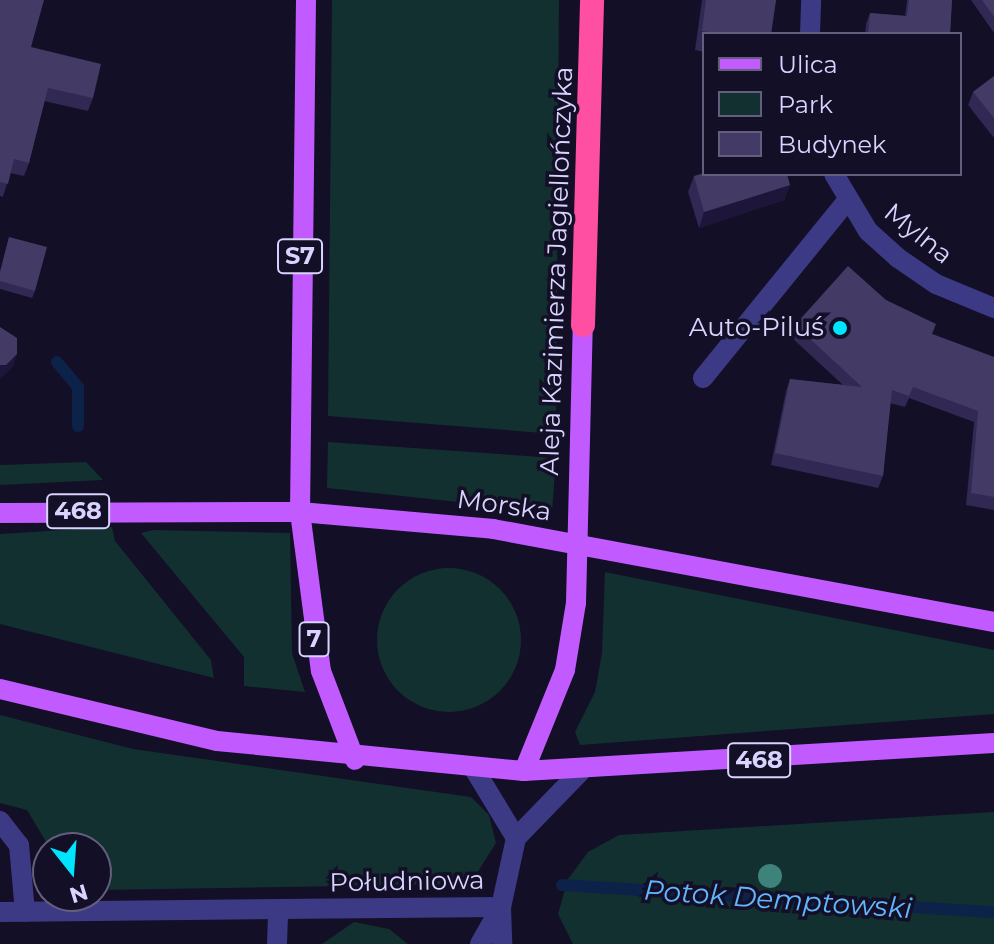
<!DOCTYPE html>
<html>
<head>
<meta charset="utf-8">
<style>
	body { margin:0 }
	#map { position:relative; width:994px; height:944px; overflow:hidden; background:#130f26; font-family:Montserrat,sans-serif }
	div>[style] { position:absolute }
	.green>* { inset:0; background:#12302f }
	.round { border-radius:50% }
	.stream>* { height:12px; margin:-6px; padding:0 6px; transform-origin:6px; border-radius:6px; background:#0c2248 }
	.service>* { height:20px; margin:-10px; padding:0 10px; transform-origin:10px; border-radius:10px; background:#3d3a85 }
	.minor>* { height:20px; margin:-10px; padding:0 10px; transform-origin:10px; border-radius:10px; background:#3d3a85 }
	.primary>* { height:20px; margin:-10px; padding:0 10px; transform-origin:10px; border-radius:10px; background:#c25bff }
	.motorway>* { height:24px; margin:-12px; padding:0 12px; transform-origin:12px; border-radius:12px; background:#ff4fa3 }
	.trees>* { width:24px; height:24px; margin:-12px; border-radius:50%; background:#3d827b }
	.wall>* { inset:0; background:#312854 }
	.shaded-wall>* { inset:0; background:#1d163a }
	.building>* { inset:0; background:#433a66 }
	.dots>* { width:22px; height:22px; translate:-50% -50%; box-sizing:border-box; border:4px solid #130f26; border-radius:50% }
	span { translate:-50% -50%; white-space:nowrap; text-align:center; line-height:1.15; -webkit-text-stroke:7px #130f26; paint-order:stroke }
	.shield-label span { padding:2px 6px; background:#130f26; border:2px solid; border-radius:6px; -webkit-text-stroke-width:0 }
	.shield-label { font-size:24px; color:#d9d4ff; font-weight:700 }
	.street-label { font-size:26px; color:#d9d4ff }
	.poi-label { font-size:26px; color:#d9d4ff }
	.right { translate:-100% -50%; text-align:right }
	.water-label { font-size:28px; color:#62b6ff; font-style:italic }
	.legend { position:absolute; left:702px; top:32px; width:260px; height:144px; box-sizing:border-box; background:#130f26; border:2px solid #625e7d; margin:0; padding:10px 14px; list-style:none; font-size:24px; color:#d9d4ff }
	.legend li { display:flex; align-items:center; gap:16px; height:40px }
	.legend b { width:40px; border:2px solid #625e7d }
	.north { position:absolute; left:32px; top:832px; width:80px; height:80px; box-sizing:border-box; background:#130f26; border:2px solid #625e7d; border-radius:50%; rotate:163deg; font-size:22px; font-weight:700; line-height:32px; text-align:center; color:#d9d4ff }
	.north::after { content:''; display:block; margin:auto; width:28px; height:36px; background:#00e5ff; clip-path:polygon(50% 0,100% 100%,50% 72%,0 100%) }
</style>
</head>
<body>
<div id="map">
	<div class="green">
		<div style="clip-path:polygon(332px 0,559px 0,556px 434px,328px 416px)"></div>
		<div style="clip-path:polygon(328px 442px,556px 458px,552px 512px,327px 488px)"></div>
		<div style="clip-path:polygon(86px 462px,103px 480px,0 485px,0 465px)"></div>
		<div style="clip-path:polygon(112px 527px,115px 541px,211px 660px,214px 678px,0 624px,0 534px)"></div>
		<div style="clip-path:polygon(153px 530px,290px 533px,292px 653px,305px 692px,244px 686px,244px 657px,141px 533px)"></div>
		<div class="round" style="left:377px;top:568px;width:144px;height:144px"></div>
		<div style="clip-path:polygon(605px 572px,994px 650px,994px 714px,580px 745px,575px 732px,595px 692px,602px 653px)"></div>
		<div style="clip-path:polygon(0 715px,133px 749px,471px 797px,489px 815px,496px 843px,470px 884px,96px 890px,96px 848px,48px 845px,27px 810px,0 803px)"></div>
		<div style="clip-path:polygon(994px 812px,994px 944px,573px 944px,558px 914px,568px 879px,588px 852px,619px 835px)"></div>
		<div style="clip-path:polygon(354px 922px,389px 929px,408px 944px,322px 944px)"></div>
	</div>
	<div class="stream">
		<div style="left:57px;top:362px;width:33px;rotate:50deg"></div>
		<div style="left:78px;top:387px;width:39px;rotate:90deg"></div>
		<div style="left:562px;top:885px;width:433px;rotate:3.6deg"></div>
	</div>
	<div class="service">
		<div style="left:703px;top:378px;width:228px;rotate:-50.9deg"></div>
		<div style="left:0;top:821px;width:31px;rotate:52deg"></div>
		<div style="left:19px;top:845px;width:67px;rotate:84.9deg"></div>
		<div style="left:501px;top:907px;width:37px;rotate:88deg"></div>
		<div style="left:0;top:912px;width:278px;rotate:-0.6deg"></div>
		<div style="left:480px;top:944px;width:43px;rotate:-60.4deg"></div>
	</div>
	<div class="minor">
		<div style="left:810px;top:34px;width:34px;rotate:-88deg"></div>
		<div style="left:834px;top:174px;width:66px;rotate:59.2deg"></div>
		<div style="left:868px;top:231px;width:40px;rotate:42deg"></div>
		<div style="left:898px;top:258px;width:46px;rotate:34.4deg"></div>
		<div style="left:936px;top:284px;width:63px;rotate:22.5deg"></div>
		<div style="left:473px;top:767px;width:83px;rotate:58.8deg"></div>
		<div style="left:277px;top:944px;width:35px;rotate:-88deg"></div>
		<div style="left:278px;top:909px;width:223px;rotate:-0.5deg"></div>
		<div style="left:501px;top:907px;width:71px;rotate:-77.7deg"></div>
		<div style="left:516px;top:838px;width:93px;rotate:-45.9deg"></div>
	</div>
	<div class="primary">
		<div style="left:306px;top:0;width:512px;rotate:90.67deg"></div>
		<div style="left:300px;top:512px;width:160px;rotate:82.5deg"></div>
		<div style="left:321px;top:671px;width:95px;rotate:69.1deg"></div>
		<div style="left:0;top:513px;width:300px;rotate:-0.2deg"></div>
		<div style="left:300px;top:512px;width:194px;rotate:5deg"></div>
		<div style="left:493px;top:529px;width:510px;rotate:10.52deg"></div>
		<div style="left:0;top:689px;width:223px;rotate:13.5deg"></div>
		<div style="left:217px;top:741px;width:308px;rotate:5.6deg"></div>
		<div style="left:524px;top:771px;width:471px;rotate:-3.4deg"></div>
		<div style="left:524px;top:771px;width:109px;rotate:-67.9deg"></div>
		<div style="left:565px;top:670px;width:68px;rotate:-80.7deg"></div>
		<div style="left:576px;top:603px;width:278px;rotate:-88.6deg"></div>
	</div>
	<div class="motorway">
		<div style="left:583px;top:325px;width:325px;rotate:-88.4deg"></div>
	</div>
	<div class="trees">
		<div style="left:770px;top:876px"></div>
	</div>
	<div class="wall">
		<div style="clip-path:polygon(0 0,31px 47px,93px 98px,88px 111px,44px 101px,29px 163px,24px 176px,10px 173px,3px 197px,0 196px)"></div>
		<div style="clip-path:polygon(702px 0,776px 0,771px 34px,704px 34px,704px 52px,695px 50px)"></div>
		<div style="clip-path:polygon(907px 0,952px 0,950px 34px,865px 34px,866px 24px,870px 13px,905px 16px)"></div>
		<div style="clip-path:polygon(971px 0,994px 0,994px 33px)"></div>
		<div style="clip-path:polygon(994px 76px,994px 138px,968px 105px,973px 92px)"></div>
		<div style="clip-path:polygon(694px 176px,790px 185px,784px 200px,699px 228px,688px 192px)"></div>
		<div style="clip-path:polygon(9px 237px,35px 291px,32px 298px,0 289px,0 271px)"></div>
		<div style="clip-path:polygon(886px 300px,932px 334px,994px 357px,994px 510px,966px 505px,974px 422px,909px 398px,905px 407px,890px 403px,883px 476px,878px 488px,771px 465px,786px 391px,790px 379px,843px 385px,791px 337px,795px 325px)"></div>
	</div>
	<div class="shaded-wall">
		<div style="clip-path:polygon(790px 185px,784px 200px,699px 228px,704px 212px)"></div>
		<div style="clip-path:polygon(17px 354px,13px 367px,0 379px,0 365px)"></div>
	</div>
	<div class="building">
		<div style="clip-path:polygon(0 0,44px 0,31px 47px,101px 64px,93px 98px,48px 88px,29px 163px,14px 159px,8px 184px,0 182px)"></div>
		<div style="clip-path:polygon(706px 0,776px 0,771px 34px,719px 34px,702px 31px)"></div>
		<div style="clip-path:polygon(909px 0,952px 0,950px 34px,868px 34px,870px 13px,907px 16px)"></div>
		<div style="clip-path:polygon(982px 0,994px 0,994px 17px)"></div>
		<div style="clip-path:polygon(994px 76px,994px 118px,973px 92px)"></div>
		<div style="clip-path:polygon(704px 173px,787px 174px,790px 185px,704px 212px,694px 176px)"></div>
		<div style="clip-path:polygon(9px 237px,47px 247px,35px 291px,0 281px,0 273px)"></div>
		<div style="clip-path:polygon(848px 266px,886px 300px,936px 324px,932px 334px,994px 357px,994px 497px,971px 493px,978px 411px,913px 387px,909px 396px,892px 390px,883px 476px,775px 453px,790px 379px,862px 387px,795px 325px)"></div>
		<div style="clip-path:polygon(0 327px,17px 338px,17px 354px,6px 365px,0 365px)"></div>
	</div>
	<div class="dots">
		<div style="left:840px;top:328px;background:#00e5ff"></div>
	</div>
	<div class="shield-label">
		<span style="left:300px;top:256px">S7</span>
		<span style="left:78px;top:511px">468</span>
		<span style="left:314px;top:639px">7</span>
		<span style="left:759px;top:760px">468</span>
	</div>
	<div class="street-label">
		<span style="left:918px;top:234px;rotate:39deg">Mylna</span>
		<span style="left:557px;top:271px;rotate:-88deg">Aleja Kazimierza Jagiellończyka</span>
		<span style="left:504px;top:506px;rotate:8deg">Morska</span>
		<span style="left:407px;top:882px;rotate:-1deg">Południowa</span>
	</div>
	<div class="poi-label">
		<span class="right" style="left:824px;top:328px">Auto-Piluś</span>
	</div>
	<div class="water-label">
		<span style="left:778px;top:899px;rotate:4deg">Potok Demptowski</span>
	</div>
	<ul class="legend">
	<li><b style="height:10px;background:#c25bff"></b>Ulica</li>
	<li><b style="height:22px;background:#12302f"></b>Park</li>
	<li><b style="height:22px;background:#433a66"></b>Budynek</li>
	</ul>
	<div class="north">N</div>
</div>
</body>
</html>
